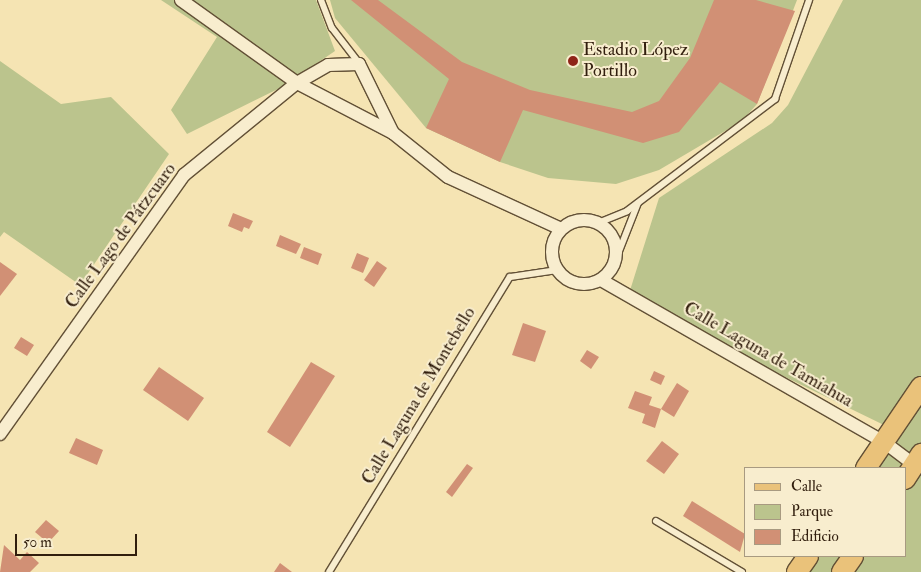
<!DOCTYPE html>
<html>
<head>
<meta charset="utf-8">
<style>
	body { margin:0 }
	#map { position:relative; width:921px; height:572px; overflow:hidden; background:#f5e4b3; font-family:"IM FELL Double Pica",serif }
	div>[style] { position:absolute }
	.green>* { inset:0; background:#bbc48d }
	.building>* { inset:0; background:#d19075 }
	.roads { filter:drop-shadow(1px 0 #625036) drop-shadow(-1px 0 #625036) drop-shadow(0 1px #625036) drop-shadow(0 -1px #625036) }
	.service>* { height:6px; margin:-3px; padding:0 3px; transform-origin:3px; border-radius:3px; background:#f8edce }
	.minor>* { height:12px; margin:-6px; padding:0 6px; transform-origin:6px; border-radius:6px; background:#f8edce }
	.minor>.ring { margin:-6px; padding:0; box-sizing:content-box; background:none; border:12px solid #f8edce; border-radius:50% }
	.primary>* { height:20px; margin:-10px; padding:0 10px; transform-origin:10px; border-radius:10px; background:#eac27a }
	.dots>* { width:14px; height:14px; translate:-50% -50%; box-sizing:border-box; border:2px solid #f8edce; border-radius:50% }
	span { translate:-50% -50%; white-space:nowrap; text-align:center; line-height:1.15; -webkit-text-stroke:4px #f8edce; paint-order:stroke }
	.poi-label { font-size:18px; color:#311e0d }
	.left { translate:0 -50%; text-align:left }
	.street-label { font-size:18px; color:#311e0d }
	.legend { position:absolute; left:744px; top:467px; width:162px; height:90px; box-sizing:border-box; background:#f8edce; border:1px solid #a89a81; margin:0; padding:6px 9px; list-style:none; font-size:15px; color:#311e0d }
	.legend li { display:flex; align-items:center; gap:10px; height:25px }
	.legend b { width:25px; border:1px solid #a89a81 }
	.scale { position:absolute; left:15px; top:534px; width:122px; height:22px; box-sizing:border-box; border:2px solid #311e0d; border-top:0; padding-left:6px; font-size:15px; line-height:18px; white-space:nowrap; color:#311e0d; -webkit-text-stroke:4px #f8edce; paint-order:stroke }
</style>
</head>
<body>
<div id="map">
	<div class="green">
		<div style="clip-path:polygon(161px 0,316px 0,335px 51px,282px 87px,187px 134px,171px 110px,217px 37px)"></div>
		<div style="clip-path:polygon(330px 0,797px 0,757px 104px,742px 121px,659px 170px,616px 184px,548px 178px,500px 162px,426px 128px,335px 18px)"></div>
		<div style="clip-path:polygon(843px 0,921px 0,921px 572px,788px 572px,799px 556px,905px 556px,905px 468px,858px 468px,886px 426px,627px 300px,659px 198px,772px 123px,788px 105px)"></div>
		<div style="clip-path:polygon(0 61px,61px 104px,111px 97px,169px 154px,80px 285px,4px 232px,0 237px)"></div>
	</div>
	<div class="building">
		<div style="clip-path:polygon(351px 0,378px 0,462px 62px,530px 90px,632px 112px,659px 101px,690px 58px,714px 0,756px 0,795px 11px,757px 104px,720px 82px,679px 132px,643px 143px,523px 110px,500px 162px,426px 128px,449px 79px)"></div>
		<div style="clip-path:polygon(233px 213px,253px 221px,249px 229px,244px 227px,242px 232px,228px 226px)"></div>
		<div style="clip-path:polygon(280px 235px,301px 244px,296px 254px,276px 246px)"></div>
		<div style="clip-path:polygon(304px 247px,322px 254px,318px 265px,300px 258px)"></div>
		<div style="clip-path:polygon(357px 253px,369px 258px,363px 273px,351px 268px)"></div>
		<div style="clip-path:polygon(377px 261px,387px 268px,374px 287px,364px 280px)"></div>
		<div style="clip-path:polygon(0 262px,17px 274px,0 296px)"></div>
		<div style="clip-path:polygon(523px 323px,546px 331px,535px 362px,512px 355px)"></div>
		<div style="clip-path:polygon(21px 337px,34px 345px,27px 356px,14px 348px)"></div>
		<div style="clip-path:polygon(587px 350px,599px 357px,591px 369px,580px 361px)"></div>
		<div style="clip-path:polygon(311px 362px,335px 376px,290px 447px,267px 432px)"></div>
		<div style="clip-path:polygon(159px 367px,204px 398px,188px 421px,143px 390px)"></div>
		<div style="clip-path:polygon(654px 371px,665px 376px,661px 385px,650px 380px)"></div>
		<div style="clip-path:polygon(677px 383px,689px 391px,674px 417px,661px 409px)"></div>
		<div style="clip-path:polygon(635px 391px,652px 397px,649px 405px,661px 409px,655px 428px,642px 423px,645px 414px,628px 408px)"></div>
		<div style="clip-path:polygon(76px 438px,103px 450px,97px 465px,69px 453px)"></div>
		<div style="clip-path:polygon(662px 441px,679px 454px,664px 474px,646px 461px)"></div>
		<div style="clip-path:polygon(467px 464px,473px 468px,452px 497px,446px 492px)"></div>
		<div style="clip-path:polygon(692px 501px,745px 534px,740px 552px,683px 516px)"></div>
		<div style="clip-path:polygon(46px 520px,59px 531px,48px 543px,35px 532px)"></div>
		<div style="clip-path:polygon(4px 545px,20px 560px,27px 552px,39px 563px,30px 572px,0 572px)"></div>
		<div style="clip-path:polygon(280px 563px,292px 572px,274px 572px)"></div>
	</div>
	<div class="roads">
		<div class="service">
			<div style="left:321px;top:0;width:30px;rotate:69deg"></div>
			<div style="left:332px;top:28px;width:44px;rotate:52.4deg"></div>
			<div style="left:598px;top:223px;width:31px;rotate:-22deg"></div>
			<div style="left:627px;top:211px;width:186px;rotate:-37.1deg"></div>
			<div style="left:775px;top:99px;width:105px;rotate:-71deg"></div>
			<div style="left:616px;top:259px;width:60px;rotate:-68.6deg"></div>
			<div style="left:656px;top:521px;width:100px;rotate:30.7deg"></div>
			<div style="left:329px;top:572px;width:346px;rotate:-58.5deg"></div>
			<div style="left:510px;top:277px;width:48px;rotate:-8.5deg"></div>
		</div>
		<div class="minor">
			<div style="left:181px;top:0;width:143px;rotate:35.6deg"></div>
			<div style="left:297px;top:83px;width:108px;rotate:27.5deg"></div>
			<div style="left:393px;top:133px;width:70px;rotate:38.7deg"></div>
			<div style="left:448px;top:177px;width:124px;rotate:24.7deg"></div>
			<div class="ring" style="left:552px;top:220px;width:52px;height:52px"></div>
			<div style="left:601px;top:280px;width:326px;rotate:29.8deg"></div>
			<div style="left:884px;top:442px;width:38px;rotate:37deg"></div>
			<div style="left:0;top:434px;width:318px;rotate:-54.6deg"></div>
			<div style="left:184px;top:175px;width:146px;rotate:-39.2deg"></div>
			<div style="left:297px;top:83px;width:36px;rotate:-30deg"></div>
			<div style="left:328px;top:65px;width:31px;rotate:-2deg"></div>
			<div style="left:359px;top:64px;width:77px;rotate:63.8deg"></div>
		</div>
		<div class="primary">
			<div style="left:866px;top:468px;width:98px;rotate:-55.8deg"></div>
			<div style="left:905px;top:479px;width:30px;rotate:-57deg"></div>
			<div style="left:797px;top:572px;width:19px;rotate:-55deg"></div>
			<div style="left:842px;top:572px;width:19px;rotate:-55deg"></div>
		</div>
	</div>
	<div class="dots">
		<div style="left:573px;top:61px;background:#8f2418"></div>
	</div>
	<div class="poi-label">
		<span class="left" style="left:583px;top:61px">Estadio López<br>Portillo</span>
	</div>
	<div class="street-label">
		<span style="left:121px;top:236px;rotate:-54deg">Calle Lago de Pátzcuaro</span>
		<span style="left:768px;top:355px;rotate:30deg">Calle Laguna de Tamiahua</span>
		<span style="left:419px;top:396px;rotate:-59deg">Calle Laguna de Montebello</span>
	</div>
	<ul class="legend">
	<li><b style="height:6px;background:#eac27a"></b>Calle</li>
	<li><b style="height:14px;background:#bbc48d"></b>Parque</li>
	<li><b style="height:14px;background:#d19075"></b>Edificio</li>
	</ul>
	<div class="scale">50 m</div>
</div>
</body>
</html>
